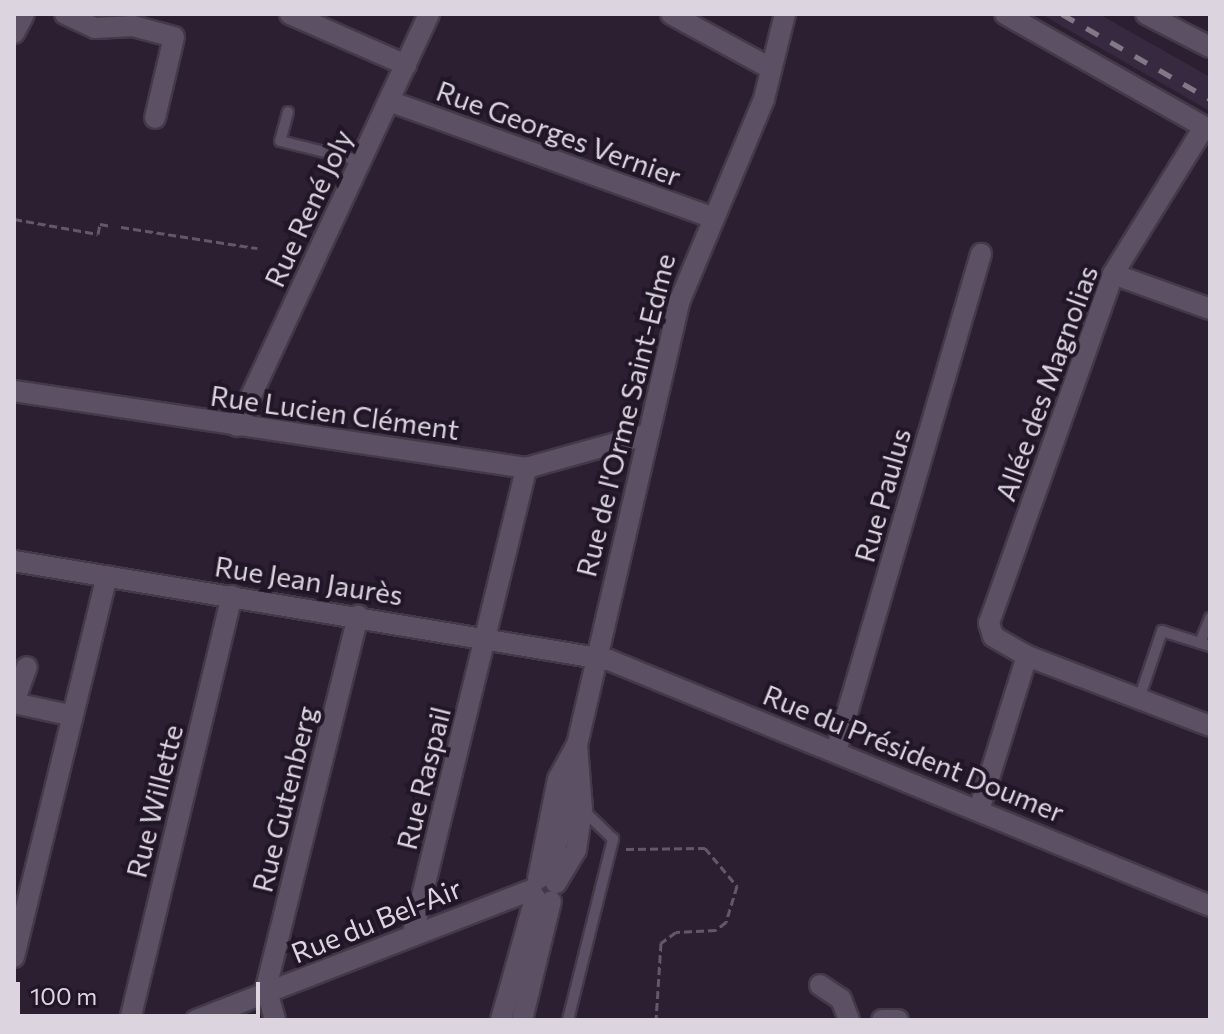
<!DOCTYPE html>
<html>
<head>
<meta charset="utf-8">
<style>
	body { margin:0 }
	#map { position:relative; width:1224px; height:1034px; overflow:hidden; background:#2b1f31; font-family:Commissioner,sans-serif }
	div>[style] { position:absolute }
	.built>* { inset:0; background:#372a40 }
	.path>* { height:3px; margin-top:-1.5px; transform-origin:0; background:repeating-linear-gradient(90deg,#625868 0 8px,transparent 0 12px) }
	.roads { filter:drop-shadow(2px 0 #433a48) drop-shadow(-2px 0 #433a48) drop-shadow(0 2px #433a48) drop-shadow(0 -2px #433a48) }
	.lane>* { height:10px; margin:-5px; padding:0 5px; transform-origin:5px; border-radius:5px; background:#5c5064 }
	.street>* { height:20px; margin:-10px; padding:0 10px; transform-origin:10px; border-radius:10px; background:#5c5064 }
	.rail>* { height:5px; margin-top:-2.5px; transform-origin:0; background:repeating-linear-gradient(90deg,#827987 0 14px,transparent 0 28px) }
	span { translate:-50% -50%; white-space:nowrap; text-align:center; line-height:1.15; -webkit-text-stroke:8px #211627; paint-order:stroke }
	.street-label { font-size:28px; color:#dcd5e0 }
	.frame { position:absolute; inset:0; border:16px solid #dcd5e0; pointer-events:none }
	.scale { position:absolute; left:16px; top:982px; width:244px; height:36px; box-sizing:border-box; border:4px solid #dcd5e0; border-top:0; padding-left:10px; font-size:24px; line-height:28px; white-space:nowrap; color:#dcd5e0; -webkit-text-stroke:6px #211627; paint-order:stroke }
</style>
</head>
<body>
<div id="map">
	<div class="built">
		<div style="clip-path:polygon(1041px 14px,1099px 14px,1210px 77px,1210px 111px)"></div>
	</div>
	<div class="path">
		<div style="left:14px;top:219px;width:85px;rotate:10.1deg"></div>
		<div style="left:98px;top:234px;width:10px;rotate:-79deg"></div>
		<div style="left:100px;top:224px;width:11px;rotate:10deg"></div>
		<div style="left:121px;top:227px;width:138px;rotate:8.8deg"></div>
		<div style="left:626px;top:849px;width:79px;rotate:-0.7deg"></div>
		<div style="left:705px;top:848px;width:50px;rotate:49.9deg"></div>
		<div style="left:737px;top:886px;width:38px;rotate:107deg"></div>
		<div style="left:726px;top:922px;width:13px;rotate:141deg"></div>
		<div style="left:716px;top:930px;width:40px;rotate:177.1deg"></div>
		<div style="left:676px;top:932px;width:19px;rotate:144deg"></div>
		<div style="left:661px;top:943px;width:77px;rotate:93.7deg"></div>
	</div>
	<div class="roads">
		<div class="lane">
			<div style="left:288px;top:112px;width:30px;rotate:105deg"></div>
			<div style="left:280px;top:141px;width:83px;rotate:13.9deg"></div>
			<div style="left:1200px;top:643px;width:27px;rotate:-68deg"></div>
			<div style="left:1139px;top:699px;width:72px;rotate:-71.3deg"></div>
			<div style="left:1162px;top:631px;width:50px;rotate:17.4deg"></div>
			<div style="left:568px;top:1020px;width:187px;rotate:-76deg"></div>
			<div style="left:613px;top:839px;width:43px;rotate:-135.9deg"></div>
		</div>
		<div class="street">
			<div style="left:65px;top:14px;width:33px;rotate:25deg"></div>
			<div style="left:95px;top:28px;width:38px;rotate:-3deg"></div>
			<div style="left:133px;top:26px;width:42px;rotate:15deg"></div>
			<div style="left:174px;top:37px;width:83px;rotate:103.2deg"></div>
			<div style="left:290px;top:14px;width:127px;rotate:23.7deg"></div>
			<div style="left:671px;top:14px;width:113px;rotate:28.6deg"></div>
			<div style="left:1005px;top:14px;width:236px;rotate:29.5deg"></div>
			<div style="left:1146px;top:14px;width:72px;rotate:27.3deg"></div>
			<div style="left:14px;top:33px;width:21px;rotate:-62deg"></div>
			<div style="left:389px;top:101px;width:342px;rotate:19.8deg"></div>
			<div style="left:1113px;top:274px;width:103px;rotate:19.8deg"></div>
			<div style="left:14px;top:391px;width:518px;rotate:8.55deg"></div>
			<div style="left:526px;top:468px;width:123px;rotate:-15.5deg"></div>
			<div style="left:237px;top:426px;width:455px;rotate:-65deg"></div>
			<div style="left:14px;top:561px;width:603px;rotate:9.45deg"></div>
			<div style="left:609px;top:660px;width:649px;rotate:22.26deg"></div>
			<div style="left:1027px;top:656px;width:39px;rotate:-150deg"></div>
			<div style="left:993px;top:636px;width:14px;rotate:-107deg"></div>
			<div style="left:989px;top:623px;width:370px;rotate:-70.4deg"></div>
			<div style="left:1113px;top:274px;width:173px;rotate:-58.2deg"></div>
			<div style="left:14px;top:702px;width:37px;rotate:-70deg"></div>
			<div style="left:14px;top:703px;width:60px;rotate:12.4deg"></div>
			<div style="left:836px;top:751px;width:518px;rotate:-73.74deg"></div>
			<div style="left:979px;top:810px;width:161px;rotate:-72.7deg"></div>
			<div style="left:1027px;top:656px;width:196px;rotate:20.9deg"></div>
			<div style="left:546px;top:876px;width:96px;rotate:-72.3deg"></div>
			<div style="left:538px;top:879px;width:102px;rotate:-78.7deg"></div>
			<div style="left:558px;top:779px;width:39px;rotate:-61deg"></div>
			<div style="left:556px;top:883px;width:39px;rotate:-59deg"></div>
			<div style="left:576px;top:850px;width:41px;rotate:-81.7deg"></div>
			<div style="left:582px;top:809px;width:64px;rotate:-94.5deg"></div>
			<div style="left:577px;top:745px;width:457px;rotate:-77deg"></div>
			<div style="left:680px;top:300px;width:218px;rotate:-67.3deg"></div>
			<div style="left:764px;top:99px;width:88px;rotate:-76.1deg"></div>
			<div style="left:413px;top:933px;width:479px;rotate:-76.3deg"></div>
			<div style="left:14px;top:957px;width:392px;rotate:-76.3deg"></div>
			<div style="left:820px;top:985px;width:25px;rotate:34deg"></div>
			<div style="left:841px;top:999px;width:22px;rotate:69deg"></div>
			<div style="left:268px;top:994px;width:27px;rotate:75deg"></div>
			<div style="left:264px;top:996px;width:392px;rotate:-76.1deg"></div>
			<div style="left:130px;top:1020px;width:436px;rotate:-76.5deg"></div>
			<div style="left:196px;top:1020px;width:360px;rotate:-21.2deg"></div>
			<div style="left:501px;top:1020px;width:127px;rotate:-74.4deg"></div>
			<div style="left:522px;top:1020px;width:122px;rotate:-76.3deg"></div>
			<div style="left:882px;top:1020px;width:16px"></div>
		</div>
	</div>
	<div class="rail">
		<div style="left:1062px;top:14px;width:171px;rotate:29.9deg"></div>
	</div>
	<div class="street-label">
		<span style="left:559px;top:133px;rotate:20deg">Rue Georges Vernier</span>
		<span style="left:308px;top:208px;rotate:-65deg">Rue René Joly</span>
		<span style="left:1046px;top:383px;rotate:-70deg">Allée des Magnolias</span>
		<span style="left:335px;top:412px;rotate:8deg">Rue Lucien Clément</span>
		<span style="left:625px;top:415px;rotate:-76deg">Rue de l'Orme Saint-Edme</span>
		<span style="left:882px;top:495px;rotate:-74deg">Rue Paulus</span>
		<span style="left:309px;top:580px;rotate:9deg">Rue Jean Jaurès</span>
		<span style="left:914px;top:753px;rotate:22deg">Rue du Président Doumer</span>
		<span style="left:423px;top:778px;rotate:-76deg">Rue Raspail</span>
		<span style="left:284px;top:799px;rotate:-76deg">Rue Gutenberg</span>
		<span style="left:154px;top:801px;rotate:-76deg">Rue Willette</span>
		<span style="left:376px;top:920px;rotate:-22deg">Rue du Bel-Air</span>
	</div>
	<div class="frame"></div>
	<div class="scale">100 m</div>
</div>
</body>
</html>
